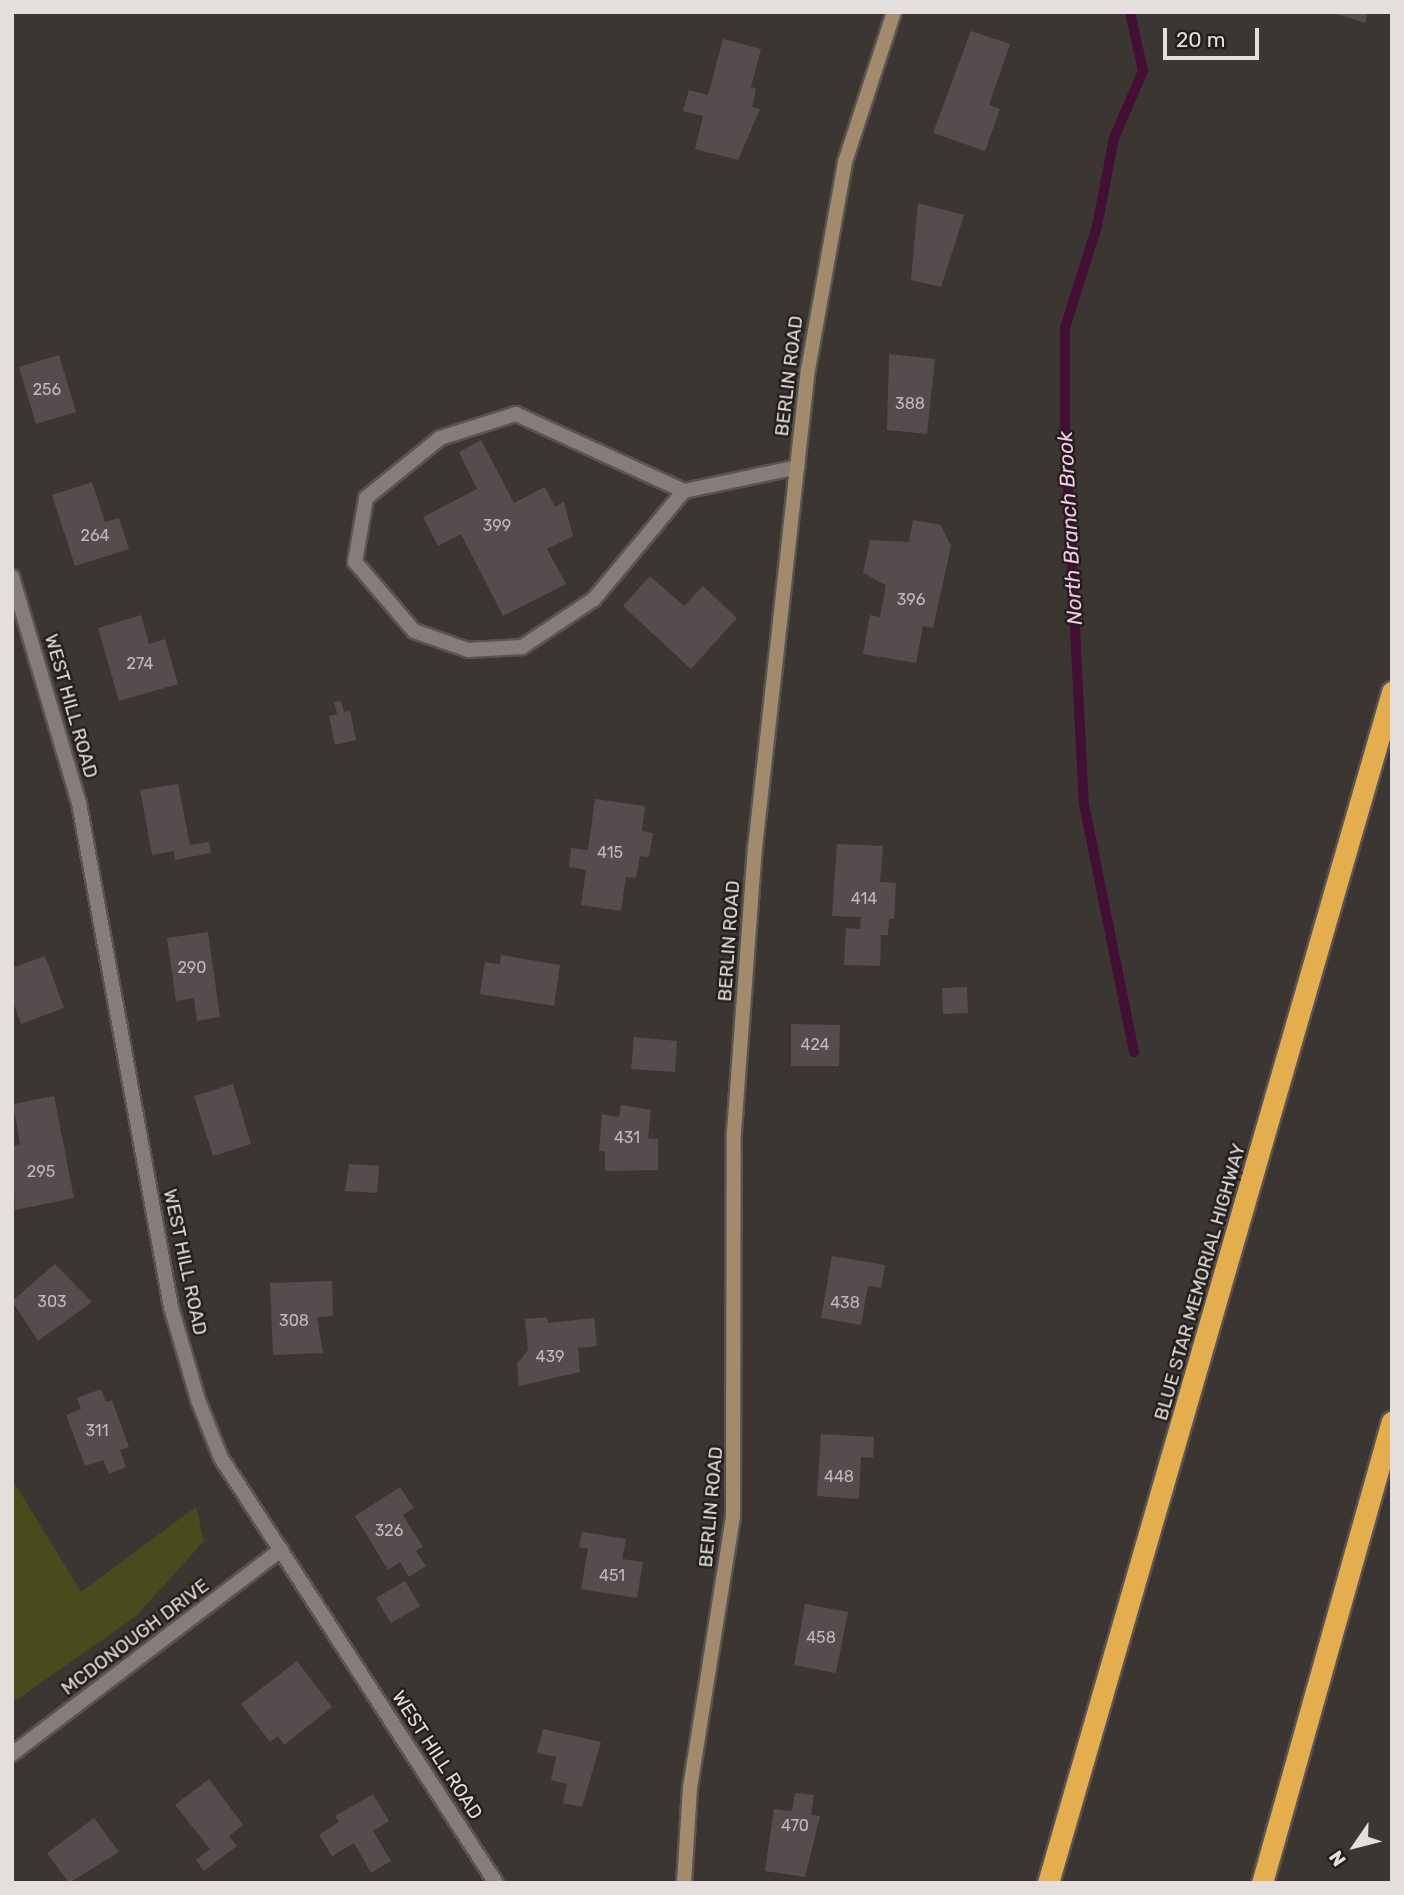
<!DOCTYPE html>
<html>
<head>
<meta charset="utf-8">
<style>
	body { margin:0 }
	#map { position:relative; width:1404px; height:1895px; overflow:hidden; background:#3c3633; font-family:Rubik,sans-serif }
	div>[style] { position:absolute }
	.green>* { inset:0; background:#4a4b1c }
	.stream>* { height:10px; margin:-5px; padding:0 5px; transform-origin:5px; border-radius:5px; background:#440f35 }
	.building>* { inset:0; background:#544c4d }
	.roads { filter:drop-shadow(2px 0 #595351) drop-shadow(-2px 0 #595351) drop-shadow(0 2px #595351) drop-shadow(0 -2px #595351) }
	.lane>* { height:14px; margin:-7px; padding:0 7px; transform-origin:7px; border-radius:7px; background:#847d79 }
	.street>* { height:14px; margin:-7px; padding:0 7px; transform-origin:7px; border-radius:7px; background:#847d79 }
	.secondary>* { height:14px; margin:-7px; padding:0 7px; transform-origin:7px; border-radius:7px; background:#a18b6c }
	.highway>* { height:21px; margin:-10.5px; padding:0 10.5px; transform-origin:10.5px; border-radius:10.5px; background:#e4ad4d }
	span { translate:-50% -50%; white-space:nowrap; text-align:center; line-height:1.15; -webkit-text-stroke:5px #211e1c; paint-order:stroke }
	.number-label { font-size:16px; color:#c0bab9 }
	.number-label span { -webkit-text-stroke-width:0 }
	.street-label { font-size:19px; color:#e4dfdd }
	.water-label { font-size:21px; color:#fac5e6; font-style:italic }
	.frame { position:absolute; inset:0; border:14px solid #e4dfdd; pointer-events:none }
	.north { position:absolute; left:1320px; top:1811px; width:70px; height:70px; -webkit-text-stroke:5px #211e1c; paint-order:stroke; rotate:235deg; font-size:19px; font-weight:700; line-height:28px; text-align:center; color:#e4dfdd }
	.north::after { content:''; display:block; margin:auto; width:24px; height:32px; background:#e4dfdd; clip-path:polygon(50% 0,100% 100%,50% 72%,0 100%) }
	.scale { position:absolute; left:1163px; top:28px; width:96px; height:32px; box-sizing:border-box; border:4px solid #e4dfdd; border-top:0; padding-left:9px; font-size:21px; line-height:24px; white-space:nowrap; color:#e4dfdd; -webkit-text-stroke:5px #211e1c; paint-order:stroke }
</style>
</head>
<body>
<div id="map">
	<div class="green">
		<div style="clip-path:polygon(12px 1479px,81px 1592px,196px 1507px,204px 1541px,136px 1616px,12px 1703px)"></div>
	</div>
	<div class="stream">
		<div style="left:1130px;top:12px;width:60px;rotate:77.6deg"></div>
		<div style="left:1143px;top:71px;width:73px;rotate:113.4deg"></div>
		<div style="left:1114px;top:138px;width:90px;rotate:100.9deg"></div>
		<div style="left:1097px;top:226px;width:107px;rotate:107.4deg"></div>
		<div style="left:1065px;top:328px;width:104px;rotate:90deg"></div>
		<div style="left:1065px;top:432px;width:372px;rotate:87.1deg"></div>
		<div style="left:1084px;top:804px;width:253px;rotate:78.6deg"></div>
	</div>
	<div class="building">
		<div style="clip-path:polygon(1331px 12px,1368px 12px,1365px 23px)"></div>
		<div style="clip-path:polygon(971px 31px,1010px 44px,989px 105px,1000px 109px,985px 151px,933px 133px)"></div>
		<div style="clip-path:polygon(723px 39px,761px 49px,751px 87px,756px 89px,752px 107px,760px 109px,738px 160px,695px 149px,703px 116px,683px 111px,689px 90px,708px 95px)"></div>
		<div style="clip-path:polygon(918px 203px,964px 215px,941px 287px,911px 280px)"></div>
		<div style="clip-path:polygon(889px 354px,935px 359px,927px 434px,887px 430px)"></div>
		<div style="clip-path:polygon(59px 355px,76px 412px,36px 424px,19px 367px)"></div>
		<div style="clip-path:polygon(481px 440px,514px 503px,545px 487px,555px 507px,564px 502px,573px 536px,547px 549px,566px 584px,503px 616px,461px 534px,438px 546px,423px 517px,477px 489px,459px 452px)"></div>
		<div style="clip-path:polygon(92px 482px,105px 522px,119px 518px,129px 549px,75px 566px,52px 495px)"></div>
		<div style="clip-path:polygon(913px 520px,941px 525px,951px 546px,933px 628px,923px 626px,916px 663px,863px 654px,870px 615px,880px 617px,886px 585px,863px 573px,870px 540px,909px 542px)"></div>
		<div style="clip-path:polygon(650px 576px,684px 606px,703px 586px,737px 618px,691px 669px,623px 606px)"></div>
		<div style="clip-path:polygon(141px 615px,149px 644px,165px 639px,178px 684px,119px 701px,98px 628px)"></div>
		<div style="clip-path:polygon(341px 701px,344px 712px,350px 711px,356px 740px,335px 745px,329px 716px,337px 714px,334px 702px)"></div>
		<div style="clip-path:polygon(178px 784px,190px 845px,209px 842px,211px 853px,175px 860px,174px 851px,152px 855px,140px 790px)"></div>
		<div style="clip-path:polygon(595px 799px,645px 806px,642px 831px,653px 833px,649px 857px,640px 856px,636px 878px,626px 877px,621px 911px,581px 905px,586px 870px,569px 867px,571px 848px,588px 850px)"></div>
		<div style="clip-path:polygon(837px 844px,883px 846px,880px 882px,896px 883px,894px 919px,889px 919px,888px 935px,881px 935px,880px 966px,844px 965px,846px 928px,860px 929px,861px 917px,832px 916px)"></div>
		<div style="clip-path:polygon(208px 932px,220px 1017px,197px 1021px,194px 998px,176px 1001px,167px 938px)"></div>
		<div style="clip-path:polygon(501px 955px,560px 965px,554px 1006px,480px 994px,485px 962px,500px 964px)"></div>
		<div style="clip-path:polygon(45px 956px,64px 1008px,21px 1024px,12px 999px,12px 968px)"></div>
		<div style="clip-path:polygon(967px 987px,968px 1013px,943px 1014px,942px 988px)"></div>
		<div style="clip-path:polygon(791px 1024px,840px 1025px,839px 1066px,791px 1066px)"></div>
		<div style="clip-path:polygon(634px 1037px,677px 1041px,675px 1072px,631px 1069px)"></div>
		<div style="clip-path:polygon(233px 1084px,251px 1144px,213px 1156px,194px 1096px)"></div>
		<div style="clip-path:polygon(54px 1096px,74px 1198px,15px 1210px,12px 1146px,20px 1144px,13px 1104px)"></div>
		<div style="clip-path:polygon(621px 1105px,651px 1110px,648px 1138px,658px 1139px,658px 1170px,605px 1171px,605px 1151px,599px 1151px,602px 1114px,619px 1117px)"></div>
		<div style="clip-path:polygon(349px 1164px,379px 1166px,377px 1193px,345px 1191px)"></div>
		<div style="clip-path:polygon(832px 1256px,885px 1265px,881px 1288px,868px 1286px,861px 1325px,821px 1318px)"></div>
		<div style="clip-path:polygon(55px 1264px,92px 1302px,38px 1341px,12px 1301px)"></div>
		<div style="clip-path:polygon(332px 1281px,333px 1316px,317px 1317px,323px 1353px,273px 1355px,270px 1283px)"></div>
		<div style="clip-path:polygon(547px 1317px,548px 1323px,594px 1318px,597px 1346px,578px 1348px,580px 1372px,519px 1386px,517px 1364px,528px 1350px,525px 1319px)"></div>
		<div style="clip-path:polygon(101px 1389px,106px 1402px,112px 1400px,129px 1447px,120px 1450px,126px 1467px,109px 1474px,103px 1460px,85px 1466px,66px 1415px,81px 1409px,77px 1398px)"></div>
		<div style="clip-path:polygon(821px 1434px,874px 1437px,873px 1458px,861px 1457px,859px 1499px,817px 1496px)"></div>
		<div style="clip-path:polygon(400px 1487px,414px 1508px,403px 1515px,423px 1547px,416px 1551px,426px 1566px,409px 1577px,400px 1562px,388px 1570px,355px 1516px)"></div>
		<div style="clip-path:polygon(582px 1532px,626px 1539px,622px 1559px,643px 1562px,637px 1598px,581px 1589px,588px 1549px,579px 1547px)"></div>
		<div style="clip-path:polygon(405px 1581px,420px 1606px,391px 1623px,376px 1598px)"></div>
		<div style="clip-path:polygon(805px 1604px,848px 1612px,836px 1673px,794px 1665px)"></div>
		<div style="clip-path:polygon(297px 1661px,332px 1707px,284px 1745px,278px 1736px,270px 1742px,241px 1704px)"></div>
		<div style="clip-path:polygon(543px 1729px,601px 1742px,582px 1807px,563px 1803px,567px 1784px,551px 1780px,556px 1757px,537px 1753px)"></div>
		<div style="clip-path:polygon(209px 1779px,243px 1825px,229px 1836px,237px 1846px,204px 1871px,196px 1860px,210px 1849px,175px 1805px)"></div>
		<div style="clip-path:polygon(795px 1793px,814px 1795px,811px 1815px,820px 1816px,805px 1877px,765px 1871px,774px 1809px,792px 1811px)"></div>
		<div style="clip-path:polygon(373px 1794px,389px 1821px,373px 1831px,391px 1861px,371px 1873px,354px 1843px,332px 1856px,319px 1835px,339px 1822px,335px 1816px)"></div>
		<div style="clip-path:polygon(94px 1818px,119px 1852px,69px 1883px,47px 1853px)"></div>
	</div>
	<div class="roads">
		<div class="lane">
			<div style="left:684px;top:491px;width:141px;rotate:129.8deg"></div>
			<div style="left:594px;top:599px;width:87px;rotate:146.3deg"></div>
			<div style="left:522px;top:647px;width:54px;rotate:176.8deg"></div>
			<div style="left:468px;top:650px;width:57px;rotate:-160.6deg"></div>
			<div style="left:414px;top:631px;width:91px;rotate:-130.5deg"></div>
			<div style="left:355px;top:562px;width:65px;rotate:-80.2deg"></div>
			<div style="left:366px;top:498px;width:95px;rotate:-39deg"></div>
			<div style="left:440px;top:438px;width:80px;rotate:-17.5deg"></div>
			<div style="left:516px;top:414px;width:185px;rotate:24.6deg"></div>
			<div style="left:684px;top:491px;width:116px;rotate:-11.9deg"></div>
		</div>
		<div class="street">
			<div style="left:12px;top:577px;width:236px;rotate:73.5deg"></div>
			<div style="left:79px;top:803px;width:512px;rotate:79.66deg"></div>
			<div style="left:171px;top:1307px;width:97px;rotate:73.8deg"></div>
			<div style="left:198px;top:1400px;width:62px;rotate:68.4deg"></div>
			<div style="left:221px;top:1458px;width:506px;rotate:57.09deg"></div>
			<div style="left:12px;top:1754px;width:338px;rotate:-37.2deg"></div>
		</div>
		<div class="secondary">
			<div style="left:684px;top:1883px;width:95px;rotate:-86.4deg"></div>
			<div style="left:690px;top:1788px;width:274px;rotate:-81deg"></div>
			<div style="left:733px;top:1517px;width:385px;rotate:-89.9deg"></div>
			<div style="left:734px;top:1132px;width:285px;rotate:-85.8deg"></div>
			<div style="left:755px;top:848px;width:481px;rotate:-83.7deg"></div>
			<div style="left:808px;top:370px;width:211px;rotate:-79.9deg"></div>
			<div style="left:845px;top:162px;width:158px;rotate:-71.9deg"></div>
		</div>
		<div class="highway">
			<div style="left:1048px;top:1883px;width:1240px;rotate:-73.89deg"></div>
			<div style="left:1262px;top:1883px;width:479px;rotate:-74.3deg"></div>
		</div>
	</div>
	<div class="number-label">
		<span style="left:47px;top:390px">256</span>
		<span style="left:910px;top:404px">388</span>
		<span style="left:497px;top:526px">399</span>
		<span style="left:95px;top:536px">264</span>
		<span style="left:911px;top:600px">396</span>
		<span style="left:140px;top:664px">274</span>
		<span style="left:610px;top:853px">415</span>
		<span style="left:864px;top:899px">414</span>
		<span style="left:192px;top:968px">290</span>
		<span style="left:815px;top:1045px">424</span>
		<span style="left:627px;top:1138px">431</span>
		<span style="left:41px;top:1172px">295</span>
		<span style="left:52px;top:1302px">303</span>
		<span style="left:845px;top:1303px">438</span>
		<span style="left:294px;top:1321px">308</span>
		<span style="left:550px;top:1357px">439</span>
		<span style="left:97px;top:1431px">311</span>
		<span style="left:839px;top:1477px">448</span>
		<span style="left:389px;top:1531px">326</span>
		<span style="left:612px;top:1576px">451</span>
		<span style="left:821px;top:1638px">458</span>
		<span style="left:795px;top:1826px">470</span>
	</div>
	<div class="street-label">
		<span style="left:789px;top:376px;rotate:-83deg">BERLIN ROAD</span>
		<span style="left:71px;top:706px;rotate:74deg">WEST HILL ROAD</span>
		<span style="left:729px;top:941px;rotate:-86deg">BERLIN ROAD</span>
		<span style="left:185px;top:1262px;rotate:78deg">WEST HILL ROAD</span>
		<span style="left:1200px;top:1282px;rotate:-74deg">BLUE STAR MEMORIAL HIGHWAY</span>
		<span style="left:711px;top:1507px;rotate:-85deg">BERLIN ROAD</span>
		<span style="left:135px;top:1637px;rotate:-37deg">MCDONOUGH DRIVE</span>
		<span style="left:437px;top:1755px;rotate:57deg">WEST HILL ROAD</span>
	</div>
	<div class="water-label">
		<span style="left:1070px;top:528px;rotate:-93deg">North Branch Brook</span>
	</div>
	<div class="frame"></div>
	<div class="north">N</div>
	<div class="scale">20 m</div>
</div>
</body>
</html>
